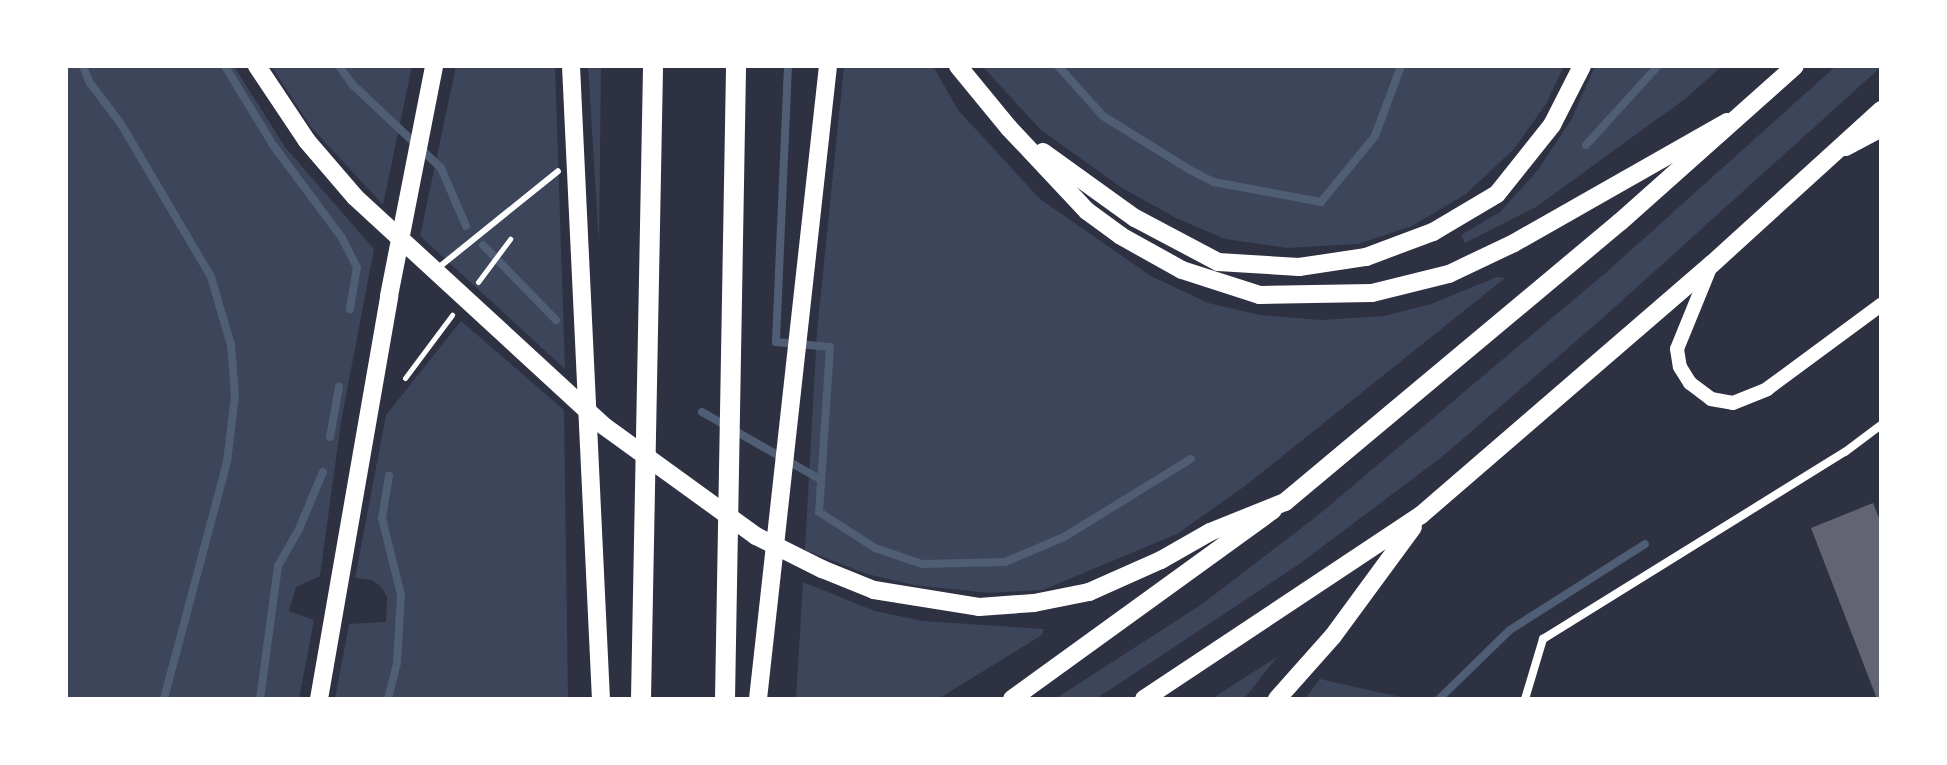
<!DOCTYPE html>
<html>
<head>
<meta charset="utf-8">
<style>
	body { margin:0 }
	#map { position:relative; width:1947px; height:765px; overflow:hidden; background:#2d3142; font-family:"Open Sans",sans-serif }
	div>[style] { position:absolute }
	.green>* { inset:0; background:#3c4559 }
	.stream>* { height:8px; margin:-4px; padding:0 4px; transform-origin:4px; border-radius:4px; background:#4f5d75 }
	.building>* { inset:0; background:#626471 }
	.path>* { height:5px; margin:-2.5px; padding:0 2.5px; transform-origin:2.5px; border-radius:2.5px; background:#fff }
	.service>* { height:6px; margin:-3px; padding:0 3px; transform-origin:3px; border-radius:3px; background:#fff }
	.minor>* { height:8px; margin:-4px; padding:0 4px; transform-origin:4px; border-radius:4px; background:#fff }
	.tertiary>* { height:14px; margin:-7px; padding:0 7px; transform-origin:7px; border-radius:7px; background:#fff }
	.secondary>* { height:16px; margin:-8px; padding:0 8px; transform-origin:8px; border-radius:8px; background:#fff }
	.primary>* { height:18px; margin:-9px; padding:0 9px; transform-origin:9px; border-radius:9px; background:#fff }
	.trunk>* { height:18px; margin:-9px; padding:0 9px; transform-origin:9px; border-radius:9px; background:#fff }
	.motorway>* { height:20px; margin:-10px; padding:0 10px; transform-origin:10px; border-radius:10px; background:#fff }
	span { translate:-50% -50%; white-space:nowrap; text-align:center; line-height:1.15; -webkit-text-stroke:8px #fff; paint-order:stroke }
	.frame { position:absolute; inset:0; border:68px solid #fff; pointer-events:none }
</style>
</head>
<body>
<div id="map">
	<div class="green">
		<div style="clip-path:polygon(66px 66px,234px 66px,285px 147px,374px 249px,341px 422px,320px 576px,296px 587px,289px 611px,314px 620px,299px 699px,66px 699px)"></div>
		<div style="clip-path:polygon(271px 66px,412px 66px,383px 205px,311px 127px)"></div>
		<div style="clip-path:polygon(456px 66px,555px 66px,565px 369px,420px 236px)"></div>
		<div style="clip-path:polygon(588px 66px,601px 66px,599px 245px)"></div>
		<div style="clip-path:polygon(844px 66px,933px 66px,958px 110px,1040px 199px,1151px 276px,1208px 303px,1260px 315px,1321px 320px,1384px 316px,1431px 304px,1497px 277px,1505px 278px,1245px 486px,1177px 534px,1043px 590px,988px 593px,914px 585px,867px 574px,805px 550px,817px 331px)"></div>
		<div style="clip-path:polygon(982px 66px,1564px 66px,1546px 104px,1514px 149px,1466px 194px,1412px 226px,1358px 244px,1288px 248px,1225px 239px,1176px 218px,1122px 188px,1041px 130px)"></div>
		<div style="clip-path:polygon(1595px 66px,1722px 66px,1685px 99px,1536px 207px,1465px 243px,1461px 235px,1500px 212px,1537px 171px,1571px 120px)"></div>
		<div style="clip-path:polygon(1836px 66px,1881px 67px,1605px 316px,1443px 456px,1298px 565px,1111px 689px,1095px 699px,1055px 699px,1202px 604px,1317px 516px,1610px 269px)"></div>
		<div style="clip-path:polygon(461px 321px,564px 410px,568px 699px,335px 699px,349px 624px,386px 622px,387px 597px,381px 587px,372px 580px,355px 578px,386px 415px)"></div>
		<div style="clip-path:polygon(803px 582px,875px 611px,923px 621px,1044px 629px,1042px 635px,938px 699px,796px 699px)"></div>
		<div style="clip-path:polygon(1277px 657px,1244px 699px,1211px 699px)"></div>
		<div style="clip-path:polygon(1320px 679px,1373px 691px,1411px 699px,1305px 699px)"></div>
	</div>
	<div class="stream">
		<div style="left:83px;top:66px;width:18px;rotate:68deg"></div>
		<div style="left:90px;top:83px;width:51px;rotate:52.9deg"></div>
		<div style="left:121px;top:124px;width:178px;rotate:59.5deg"></div>
		<div style="left:211px;top:277px;width:71px;rotate:73.6deg"></div>
		<div style="left:231px;top:345px;width:51px;rotate:85.5deg"></div>
		<div style="left:235px;top:396px;width:66px;rotate:96.9deg"></div>
		<div style="left:227px;top:462px;width:245px;rotate:104.9deg"></div>
		<div style="left:225px;top:66px;width:92px;rotate:58.7deg"></div>
		<div style="left:273px;top:145px;width:116px;rotate:53.4deg"></div>
		<div style="left:342px;top:238px;width:33px;rotate:63deg"></div>
		<div style="left:357px;top:267px;width:43px;rotate:99.5deg"></div>
		<div style="left:339px;top:66px;width:24px;rotate:54deg"></div>
		<div style="left:353px;top:85px;width:121px;rotate:43.3deg"></div>
		<div style="left:441px;top:168px;width:63px;rotate:66.7deg"></div>
		<div style="left:788px;top:66px;width:276px;rotate:92.5deg"></div>
		<div style="left:776px;top:342px;width:54px;rotate:5.3deg"></div>
		<div style="left:830px;top:347px;width:165px;rotate:93.8deg"></div>
		<div style="left:819px;top:512px;width:67px;rotate:32.7deg"></div>
		<div style="left:875px;top:548px;width:50px;rotate:18.8deg"></div>
		<div style="left:922px;top:564px;width:83px;rotate:-1.4deg"></div>
		<div style="left:1005px;top:562px;width:64px;rotate:-23deg"></div>
		<div style="left:1064px;top:537px;width:149px;rotate:-31.6deg"></div>
		<div style="left:1058px;top:66px;width:67px;rotate:48deg"></div>
		<div style="left:1103px;top:116px;width:102px;rotate:31.8deg"></div>
		<div style="left:1190px;top:170px;width:27px;rotate:27deg"></div>
		<div style="left:1214px;top:182px;width:109px;rotate:10.6deg"></div>
		<div style="left:1321px;top:202px;width:85px;rotate:-50.7deg"></div>
		<div style="left:1375px;top:136px;width:75px;rotate:-69.6deg"></div>
		<div style="left:1586px;top:145px;width:107px;rotate:-47.7deg"></div>
		<div style="left:483px;top:245px;width:105px;rotate:45.8deg"></div>
		<div style="left:702px;top:412px;width:137px;rotate:29.7deg"></div>
		<div style="left:330px;top:437px;width:51px;rotate:-79.8deg"></div>
		<div style="left:260px;top:699px;width:134px;rotate:-82.3deg"></div>
		<div style="left:278px;top:566px;width:43px;rotate:-60.4deg"></div>
		<div style="left:299px;top:529px;width:62px;rotate:-67.2deg"></div>
		<div style="left:388px;top:699px;width:38px;rotate:-76deg"></div>
		<div style="left:397px;top:662px;width:67px;rotate:-86.6deg"></div>
		<div style="left:401px;top:595px;width:79px;rotate:-103.9deg"></div>
		<div style="left:382px;top:518px;width:43px;rotate:-80.5deg"></div>
		<div style="left:1439px;top:699px;width:99px;rotate:-44.2deg"></div>
		<div style="left:1510px;top:630px;width:160px;rotate:-32.5deg"></div>
	</div>
	<div class="building">
		<div style="clip-path:polygon(1873px 503px,1881px 523px,1881px 699px,1877px 699px,1811px 528px)"></div>
	</div>
	<div class="path">
		<div style="left:478px;top:282px;width:54px;rotate:-53.3deg"></div>
		<div style="left:405px;top:378px;width:79px;rotate:-53.3deg"></div>
	</div>
	<div class="service">
		<div style="left:438px;top:268px;width:154px;rotate:-38.9deg"></div>
	</div>
	<div class="minor">
		<div style="left:1525px;top:699px;width:63px;rotate:-73.3deg"></div>
		<div style="left:1543px;top:639px;width:355px;rotate:-31.8deg"></div>
		<div style="left:1845px;top:452px;width:45px;rotate:-36.9deg"></div>
	</div>
	<div class="tertiary">
		<div style="left:1710px;top:268px;width:87px;rotate:112.2deg"></div>
		<div style="left:1677px;top:349px;width:18px;rotate:81deg"></div>
		<div style="left:1680px;top:367px;width:19px;rotate:58deg"></div>
		<div style="left:1690px;top:383px;width:26px;rotate:37deg"></div>
		<div style="left:1711px;top:399px;width:22px;rotate:10deg"></div>
		<div style="left:1733px;top:403px;width:37px;rotate:-22deg"></div>
		<div style="left:1767px;top:389px;width:142px;rotate:-36.4deg"></div>
	</div>
	<div class="secondary">
		<div style="left:1846px;top:148px;width:40px;rotate:-28deg"></div>
	</div>
	<div class="primary">
		<div style="left:958px;top:66px;width:80px;rotate:50.6deg"></div>
		<div style="left:1009px;top:128px;width:114px;rotate:46.8deg"></div>
		<div style="left:1087px;top:211px;width:42px;rotate:36.3deg"></div>
		<div style="left:1121px;top:236px;width:70px;rotate:29.1deg"></div>
		<div style="left:1182px;top:270px;width:82px;rotate:17.8deg"></div>
		<div style="left:1260px;top:295px;width:112px;rotate:-1deg"></div>
		<div style="left:1372px;top:293px;width:79px;rotate:-13.9deg"></div>
		<div style="left:1449px;top:274px;width:72px;rotate:-25.5deg"></div>
		<div style="left:1514px;top:243px;width:245px;rotate:-29.6deg"></div>
		<div style="left:1043px;top:152px;width:113px;rotate:35.7deg"></div>
		<div style="left:1135px;top:218px;width:94px;rotate:27.9deg"></div>
		<div style="left:1218px;top:262px;width:81px;rotate:3.5deg"></div>
		<div style="left:1299px;top:267px;width:68px;rotate:-8.5deg"></div>
		<div style="left:1366px;top:257px;width:72px;rotate:-20.5deg"></div>
		<div style="left:1433px;top:232px;width:74px;rotate:-30.7deg"></div>
		<div style="left:1497px;top:194px;width:88px;rotate:-51.4deg"></div>
		<div style="left:1552px;top:125px;width:66px;rotate:-63deg"></div>
		<div style="left:319px;top:699px;width:409px;rotate:-80.1deg"></div>
		<div style="left:389px;top:296px;width:234px;rotate:-78.9deg"></div>
		<div style="left:758px;top:699px;width:637px;rotate:-83.69deg"></div>
		<div style="left:1012px;top:699px;width:322px;rotate:-35.9deg"></div>
	</div>
	<div class="trunk">
		<div style="left:257px;top:66px;width:90px;rotate:56.3deg"></div>
		<div style="left:307px;top:141px;width:74px;rotate:49.4deg"></div>
		<div style="left:355px;top:197px;width:338px;rotate:42.6deg"></div>
		<div style="left:604px;top:426px;width:188px;rotate:35.9deg"></div>
		<div style="left:756px;top:536px;width:74px;rotate:26.6deg"></div>
		<div style="left:822px;top:569px;width:56px;rotate:22deg"></div>
		<div style="left:874px;top:590px;width:106px;rotate:9.2deg"></div>
		<div style="left:979px;top:607px;width:55px;rotate:-4.2deg"></div>
		<div style="left:1034px;top:603px;width:56px;rotate:-11.3deg"></div>
		<div style="left:1089px;top:592px;width:79px;rotate:-24deg"></div>
		<div style="left:1161px;top:560px;width:56px;rotate:-29.7deg"></div>
		<div style="left:1210px;top:532px;width:81px;rotate:-21.8deg"></div>
		<div style="left:1285px;top:502px;width:437px;rotate:-39.9deg"></div>
		<div style="left:1620px;top:222px;width:234px;rotate:-41.7deg"></div>
		<div style="left:571px;top:66px;width:634px;rotate:87.29deg"></div>
		<div style="left:1144px;top:699px;width:333px;rotate:-33.6deg"></div>
		<div style="left:1421px;top:515px;width:384px;rotate:-40.8deg"></div>
		<div style="left:1712px;top:264px;width:229px;rotate:-42.3deg"></div>
		<div style="left:1277px;top:699px;width:84px;rotate:-48.4deg"></div>
		<div style="left:1333px;top:636px;width:135px;rotate:-53.7deg"></div>
	</div>
	<div class="motorway">
		<div style="left:641px;top:699px;width:633px;rotate:-88.91deg"></div>
		<div style="left:725px;top:699px;width:633px;rotate:-89deg"></div>
	</div>
	<div class="frame"></div>
</div>
</body>
</html>
